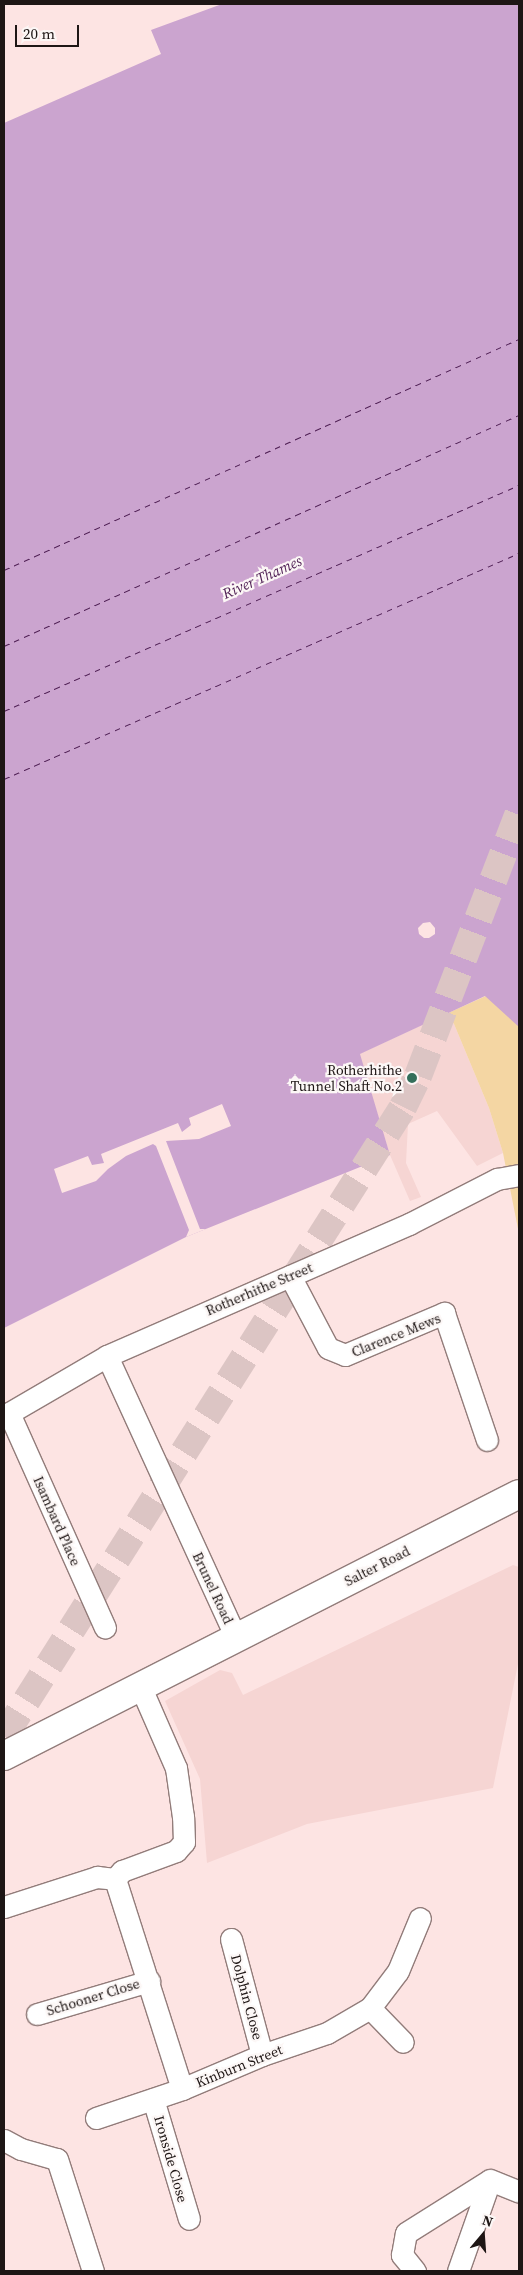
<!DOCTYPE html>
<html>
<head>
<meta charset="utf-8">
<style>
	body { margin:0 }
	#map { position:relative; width:523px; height:2275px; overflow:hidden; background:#fde4e3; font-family:"Source Serif 4",serif }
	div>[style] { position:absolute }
	.built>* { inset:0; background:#f6d5d3 }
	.green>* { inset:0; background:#f4d6a3 }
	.water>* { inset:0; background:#cba4cf }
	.pier>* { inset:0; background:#fde4e3 }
	.ferry>* { height:1px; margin-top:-0.5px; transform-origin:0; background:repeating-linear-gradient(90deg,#4f1f54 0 6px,transparent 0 11px) }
	.primary-tunnel>* { height:28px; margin-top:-14px; transform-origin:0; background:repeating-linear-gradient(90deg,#dcc5c4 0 28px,transparent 0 42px) }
	.roads { filter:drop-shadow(1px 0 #927c7a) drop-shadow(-1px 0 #927c7a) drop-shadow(0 1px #927c7a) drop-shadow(0 -1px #927c7a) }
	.street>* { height:21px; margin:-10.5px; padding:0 10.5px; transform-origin:10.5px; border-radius:10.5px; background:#fff }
	.secondary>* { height:28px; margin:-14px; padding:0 14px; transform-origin:14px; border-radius:14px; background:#fff }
	.dots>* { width:14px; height:14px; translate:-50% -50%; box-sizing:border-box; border:2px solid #fcf7f6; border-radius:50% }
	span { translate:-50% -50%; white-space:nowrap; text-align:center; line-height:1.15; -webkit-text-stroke:4.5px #fcf7f6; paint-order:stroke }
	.poi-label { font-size:14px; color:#1e1615 }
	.right { translate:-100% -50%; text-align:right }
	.street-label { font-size:14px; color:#1e1615 }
	.water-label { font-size:15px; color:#4f1f54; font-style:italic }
	.frame { position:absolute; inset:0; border:5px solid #1e1615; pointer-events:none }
	.north { position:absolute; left:458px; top:2210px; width:50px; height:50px; -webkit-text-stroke:4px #fcf7f6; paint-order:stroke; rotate:18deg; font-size:14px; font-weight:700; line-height:20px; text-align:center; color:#1e1615 }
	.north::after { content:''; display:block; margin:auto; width:18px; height:22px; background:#1e1615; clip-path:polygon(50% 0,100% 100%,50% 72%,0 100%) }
	.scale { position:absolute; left:15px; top:25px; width:64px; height:22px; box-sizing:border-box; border:2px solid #1e1615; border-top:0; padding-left:6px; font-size:15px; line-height:18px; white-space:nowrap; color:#1e1615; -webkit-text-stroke:4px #fcf7f6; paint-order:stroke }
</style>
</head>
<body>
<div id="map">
	<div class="built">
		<div style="clip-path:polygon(446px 1014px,454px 1024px,489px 1108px,503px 1153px,477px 1166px,437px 1111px,408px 1124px,406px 1163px,421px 1197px,410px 1201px,390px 1155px,359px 1054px)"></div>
		<div style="clip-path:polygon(513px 1565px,519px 1567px,519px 1659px,493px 1788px,307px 1824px,207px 1863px,200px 1779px,165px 1701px,220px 1670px,232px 1673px,243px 1695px)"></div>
	</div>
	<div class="green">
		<div style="clip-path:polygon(519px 981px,519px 1234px,503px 1153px,489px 1108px,454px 1024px,446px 1014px)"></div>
	</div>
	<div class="water">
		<div style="clip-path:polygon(evenodd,222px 4px,519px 4px,519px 1027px,485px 996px,360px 1054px,390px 1155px,186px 1237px,4px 1328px,4px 123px,161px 54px,151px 30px,222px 4px,430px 922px,435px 928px,435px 934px,429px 938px,424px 938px,419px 934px,418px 928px,423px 923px,430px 922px)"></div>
	</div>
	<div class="pier">
		<div style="clip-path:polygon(222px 1104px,231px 1126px,199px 1139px,166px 1141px,200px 1229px,206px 1229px,186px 1237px,189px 1230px,156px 1146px,153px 1144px,126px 1156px,108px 1169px,96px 1181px,62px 1193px,54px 1169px,88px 1156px,92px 1165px,104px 1163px,101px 1154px,178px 1123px,182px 1132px,191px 1125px,189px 1118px)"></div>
	</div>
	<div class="ferry">
		<div style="left:4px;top:570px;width:564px;rotate:-24.16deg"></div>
		<div style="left:4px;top:646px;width:564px;rotate:-24.16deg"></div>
		<div style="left:4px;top:711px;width:562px;rotate:-23.69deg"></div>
		<div style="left:4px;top:779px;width:562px;rotate:-23.69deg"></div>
	</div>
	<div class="primary-tunnel">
		<div style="left:4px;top:1736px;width:745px;rotate:-57.61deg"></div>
		<div style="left:403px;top:1107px;width:34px;rotate:-64deg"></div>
		<div style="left:418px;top:1076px;width:282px;rotate:-69deg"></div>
	</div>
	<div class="roads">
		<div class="street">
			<div style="left:290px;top:1276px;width:81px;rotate:62.2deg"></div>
			<div style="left:328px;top:1348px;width:18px;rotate:22deg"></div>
			<div style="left:345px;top:1355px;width:108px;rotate:-23deg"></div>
			<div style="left:444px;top:1313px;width:134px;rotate:71.3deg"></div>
			<div style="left:107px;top:1356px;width:310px;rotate:65.4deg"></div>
			<div style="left:9px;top:1413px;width:235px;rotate:65.9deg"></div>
			<div style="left:4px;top:1416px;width:119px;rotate:-30.2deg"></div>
			<div style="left:107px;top:1356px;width:330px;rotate:-23.6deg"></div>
			<div style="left:409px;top:1224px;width:99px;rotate:-27.1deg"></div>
			<div style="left:497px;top:1179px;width:22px;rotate:-10deg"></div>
			<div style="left:115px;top:1879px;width:220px;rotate:72.3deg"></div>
			<div style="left:182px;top:2089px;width:87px;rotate:-23deg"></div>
			<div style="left:262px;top:2055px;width:69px;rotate:-18.7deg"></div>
			<div style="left:327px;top:2033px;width:50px;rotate:-30.2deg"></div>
			<div style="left:370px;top:2008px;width:46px;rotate:-52.9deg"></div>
			<div style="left:398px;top:1971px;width:57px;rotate:-67.5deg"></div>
			<div style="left:4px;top:1907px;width:98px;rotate:-17.9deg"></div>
			<div style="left:97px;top:1877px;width:18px;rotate:6deg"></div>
			<div style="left:115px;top:1879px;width:11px;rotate:-49deg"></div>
			<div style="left:122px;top:1871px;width:58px;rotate:-20.3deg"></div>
			<div style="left:176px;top:1851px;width:12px;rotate:-48deg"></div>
			<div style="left:184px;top:1842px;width:25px;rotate:-92deg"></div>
			<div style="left:183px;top:1817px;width:49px;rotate:-98.1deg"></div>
			<div style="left:176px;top:1768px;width:87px;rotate:-113.6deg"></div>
			<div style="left:231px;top:1939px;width:120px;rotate:75deg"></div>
			<div style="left:370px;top:2008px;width:47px;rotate:45.9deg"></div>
			<div style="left:37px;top:2014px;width:117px;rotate:-16.4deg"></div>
			<div style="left:153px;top:2099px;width:125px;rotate:73.3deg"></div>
			<div style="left:96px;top:2118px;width:91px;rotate:-18.6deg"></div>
			<div style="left:4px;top:2140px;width:19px;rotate:28deg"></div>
			<div style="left:21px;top:2149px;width:37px;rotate:16deg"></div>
			<div style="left:57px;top:2159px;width:118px;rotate:72.2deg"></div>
			<div style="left:490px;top:2180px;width:31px;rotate:22deg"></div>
			<div style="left:415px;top:2271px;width:21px;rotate:-129deg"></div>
			<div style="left:402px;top:2255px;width:22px;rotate:-80deg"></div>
			<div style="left:406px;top:2233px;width:99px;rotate:-32.2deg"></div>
			<div style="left:458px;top:2271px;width:96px;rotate:-70.6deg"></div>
		</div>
		<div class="secondary">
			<div style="left:4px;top:1756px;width:578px;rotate:-26.96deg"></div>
		</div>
	</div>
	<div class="dots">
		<div style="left:412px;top:1078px;background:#336f5b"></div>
	</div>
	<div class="poi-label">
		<span class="right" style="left:402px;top:1078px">Rotherhithe<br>Tunnel Shaft No.2</span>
	</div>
	<div class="street-label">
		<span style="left:259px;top:1289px;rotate:-23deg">Rotherhithe Street</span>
		<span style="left:396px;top:1335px;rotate:-22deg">Clarence Mews</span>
		<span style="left:57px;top:1521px;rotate:66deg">Isambard Place</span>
		<span style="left:377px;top:1566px;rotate:-27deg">Salter Road</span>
		<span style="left:213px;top:1588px;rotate:65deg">Brunel Road</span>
		<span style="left:93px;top:1997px;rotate:-17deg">Schooner Close</span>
		<span style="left:247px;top:1997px;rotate:75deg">Dolphin Close</span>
		<span style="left:239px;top:2066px;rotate:-22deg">Kinburn Street</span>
		<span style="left:171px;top:2159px;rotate:74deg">Ironside Close</span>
	</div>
	<div class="water-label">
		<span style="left:262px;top:577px;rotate:-24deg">River Thames</span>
	</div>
	<div class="frame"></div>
	<div class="north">N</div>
	<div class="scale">20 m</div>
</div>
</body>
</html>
